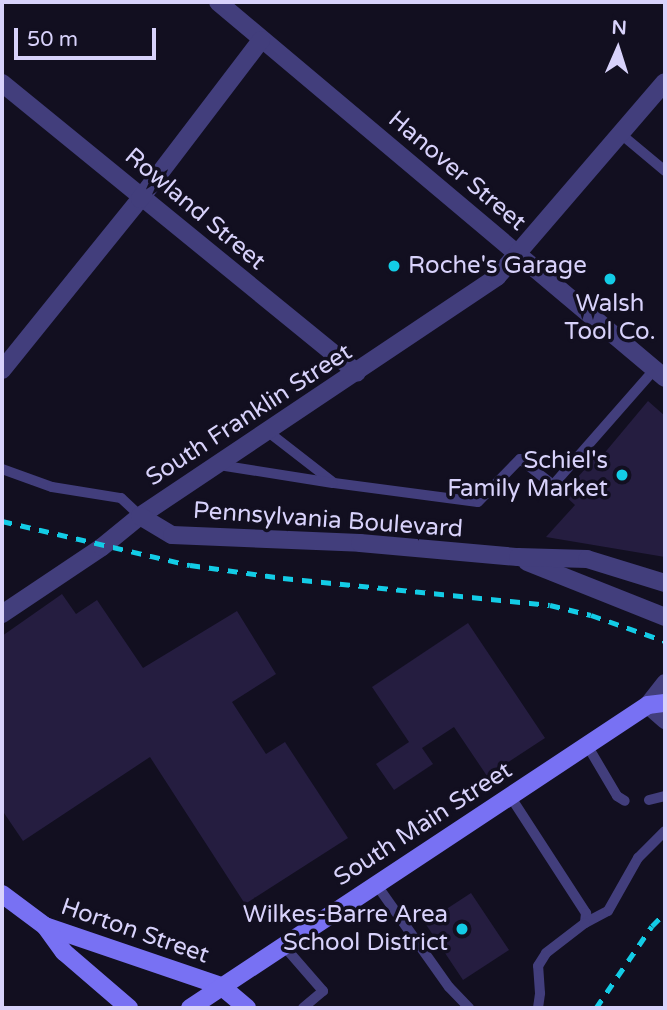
<!DOCTYPE html>
<html>
<head>
<meta charset="utf-8">
<style>
	body { margin:0 }
	#map { position:relative; width:667px; height:1010px; overflow:hidden; background:#120f20; font-family:"Varela Round",sans-serif }
	div>[style] { position:absolute }
	.building>* { inset:0; background:#251d40 }
	.service>* { height:10px; margin:-5px; padding:0 5px; transform-origin:5px; border-radius:5px; background:#423e7c }
	.minor>* { height:18px; margin:-9px; padding:0 9px; transform-origin:9px; border-radius:9px; background:#423e7c }
	.tertiary>* { height:18px; margin:-9px; padding:0 9px; transform-origin:9px; border-radius:9px; background:#423e7c }
	.secondary>* { height:18px; margin:-9px; padding:0 9px; transform-origin:9px; border-radius:9px; background:#7871f3 }
	.rail>* { height:5px; margin-top:-2.5px; transform-origin:0; background:repeating-linear-gradient(90deg,#13cce6 0 10px,transparent 0 19px) }
	.dots>* { width:19px; height:19px; translate:-50% -50%; box-sizing:border-box; border:4px solid #120f20; border-radius:50% }
	span { translate:-50% -50%; white-space:nowrap; text-align:center; line-height:1.15; -webkit-text-stroke:7px #120f20; paint-order:stroke }
	.street-label { font-size:24px; color:#d8d2fb }
	.poi-label { font-size:24px; color:#d8d2fb }
	.left { translate:0 -50%; text-align:left }
	.right { translate:-100% -50%; text-align:right }
	.frame { position:absolute; inset:0; border:4px solid #d8d2fb; pointer-events:none }
	.north { position:absolute; left:583px; top:14px; width:70px; height:70px; -webkit-text-stroke:5px #120f20; paint-order:stroke; rotate:3deg; font-size:19px; font-weight:700; line-height:28px; text-align:center; color:#d8d2fb }
	.north::after { content:''; display:block; margin:auto; width:24px; height:32px; background:#d8d2fb; clip-path:polygon(50% 0,100% 100%,50% 72%,0 100%) }
	.scale { position:absolute; left:14px; top:28px; width:142px; height:32px; box-sizing:border-box; border:4px solid #d8d2fb; border-top:0; padding-left:9px; font-size:21px; line-height:24px; white-space:nowrap; color:#d8d2fb; -webkit-text-stroke:5px #120f20; paint-order:stroke }
</style>
</head>
<body>
<div id="map">
	<div class="building">
		<div style="clip-path:polygon(648px 401px,665px 416px,665px 557px,546px 537px,575px 505px,563px 494px,599px 453px,602px 456px)"></div>
		<div style="clip-path:polygon(62px 594px,76px 614px,97px 600px,143px 668px,237px 611px,276px 674px,232px 702px,266px 754px,285px 742px,348px 838px,245px 904px,150px 757px,23px 841px,2px 810px,2px 636px)"></div>
		<div style="clip-path:polygon(468px 623px,545px 738px,487px 776px,454px 727px,422px 748px,433px 764px,394px 790px,376px 764px,409px 742px,372px 687px)"></div>
		<div style="clip-path:polygon(471px 893px,509px 950px,463px 980px,425px 923px)"></div>
	</div>
	<div class="service">
		<div style="left:622px;top:135px;width:56px;rotate:39.9deg"></div>
		<div style="left:267px;top:431px;width:85px;rotate:37.8deg"></div>
		<div style="left:334px;top:483px;width:145px;rotate:7.5deg"></div>
		<div style="left:478px;top:502px;width:60px;rotate:-45.7deg"></div>
		<div style="left:520px;top:459px;width:42px;rotate:38.2deg"></div>
		<div style="left:553px;top:485px;width:154px;rotate:-48.7deg"></div>
		<div style="left:219px;top:465px;width:115px;rotate:9deg"></div>
		<div style="left:2px;top:469px;width:53px;rotate:19.8deg"></div>
		<div style="left:52px;top:487px;width:70px;rotate:9.1deg"></div>
		<div style="left:121px;top:498px;width:26px;rotate:43deg"></div>
		<div style="left:587px;top:745px;width:59px;rotate:59.5deg"></div>
		<div style="left:617px;top:796px;width:9px;rotate:32deg"></div>
		<div style="left:510px;top:796px;width:140px;rotate:57deg"></div>
		<div style="left:586px;top:913px;width:10px;rotate:96deg"></div>
		<div style="left:585px;top:923px;width:26px;rotate:-28deg"></div>
		<div style="left:608px;top:911px;width:61px;rotate:-60.5deg"></div>
		<div style="left:638px;top:858px;width:38px;rotate:-45deg"></div>
		<div style="left:649px;top:800px;width:16px;rotate:-14deg"></div>
		<div style="left:376px;top:884px;width:126px;rotate:54.7deg"></div>
		<div style="left:449px;top:987px;width:29px;rotate:46deg"></div>
		<div style="left:283px;top:945px;width:61px;rotate:49deg"></div>
		<div style="left:323px;top:991px;width:26px;rotate:140deg"></div>
		<div style="left:538px;top:1008px;width:15px;rotate:-82deg"></div>
		<div style="left:540px;top:993px;width:27px;rotate:-94deg"></div>
		<div style="left:538px;top:966px;width:15px;rotate:-58deg"></div>
		<div style="left:546px;top:953px;width:49px;rotate:-37.6deg"></div>
	</div>
	<div class="minor">
		<div style="left:218px;top:2px;width:584px;rotate:40.07deg"></div>
		<div style="left:2px;top:83px;width:458px;rotate:39.2deg"></div>
		<div style="left:2px;top:370px;width:220px;rotate:-51.1deg"></div>
		<div style="left:140px;top:199px;width:200px;rotate:-52.7deg"></div>
		<div style="left:140px;top:516px;width:430px;rotate:-33.8deg"></div>
		<div style="left:497px;top:277px;width:257px;rotate:-49.3deg"></div>
		<div style="left:648px;top:705px;width:23px;rotate:41deg"></div>
	</div>
	<div class="tertiary">
		<div style="left:527px;top:562px;width:149px;rotate:21.7deg"></div>
		<div style="left:2px;top:614px;width:120px;rotate:-33.8deg"></div>
		<div style="left:102px;top:547px;width:49px;rotate:-39.2deg"></div>
		<div style="left:140px;top:516px;width:37px;rotate:31deg"></div>
		<div style="left:172px;top:535px;width:188px;rotate:2.4deg"></div>
		<div style="left:360px;top:543px;width:159px;rotate:5.1deg"></div>
		<div style="left:518px;top:557px;width:69px;rotate:1.7deg"></div>
		<div style="left:587px;top:559px;width:82px;rotate:17.1deg"></div>
		<div style="left:648px;top:705px;width:28px;rotate:-52deg"></div>
	</div>
	<div class="secondary">
		<div style="left:2px;top:894px;width:54px;rotate:36.7deg"></div>
		<div style="left:45px;top:926px;width:186px;rotate:18.8deg"></div>
		<div style="left:221px;top:986px;width:34px;rotate:40deg"></div>
		<div style="left:45px;top:926px;width:32px;rotate:54deg"></div>
		<div style="left:64px;top:952px;width:86px;rotate:40.7deg"></div>
		<div style="left:190px;top:1008px;width:549px;rotate:-33.49deg"></div>
		<div style="left:648px;top:705px;width:17px;rotate:-7deg"></div>
	</div>
	<div class="rail">
		<div style="left:2px;top:521px;width:193px;rotate:13.2deg"></div>
		<div style="left:190px;top:565px;width:94px;rotate:8deg"></div>
		<div style="left:283px;top:578px;width:268px;rotate:5.8deg"></div>
		<div style="left:550px;top:605px;width:42px;rotate:13.7deg"></div>
		<div style="left:591px;top:615px;width:78px;rotate:19.4deg"></div>
		<div style="left:596px;top:1008px;width:99px;rotate:-55.7deg"></div>
		<div style="left:652px;top:926px;width:18px;rotate:-45deg"></div>
	</div>
	<div class="dots">
		<div style="left:394px;top:266px;background:#13cce6"></div>
		<div style="left:610px;top:279px;background:#13cce6"></div>
		<div style="left:622px;top:475px;background:#13cce6"></div>
		<div style="left:462px;top:929px;background:#13cce6"></div>
	</div>
	<div class="street-label">
		<span style="left:457px;top:171px;rotate:40deg">Hanover Street</span>
		<span style="left:195px;top:209px;rotate:40deg">Rowland Street</span>
		<span style="left:249px;top:415px;rotate:-33deg">South Franklin Street</span>
		<span style="left:328px;top:520px;rotate:4deg">Pennsylvania Boulevard</span>
		<span style="left:423px;top:824px;rotate:-33deg">South Main Street</span>
		<span style="left:135px;top:931px;rotate:19deg">Horton Street</span>
	</div>
	<div class="poi-label">
		<span class="left" style="left:408px;top:266px">Roche's Garage</span>
		<span style="left:610px;top:318px">Walsh<br>Tool Co.</span>
		<span class="right" style="left:608px;top:475px">Schiel's<br>Family Market</span>
		<span class="right" style="left:448px;top:929px">Wilkes-Barre Area<br>School District</span>
	</div>
	<div class="frame"></div>
	<div class="north">N</div>
	<div class="scale">50 m</div>
</div>
</body>
</html>
